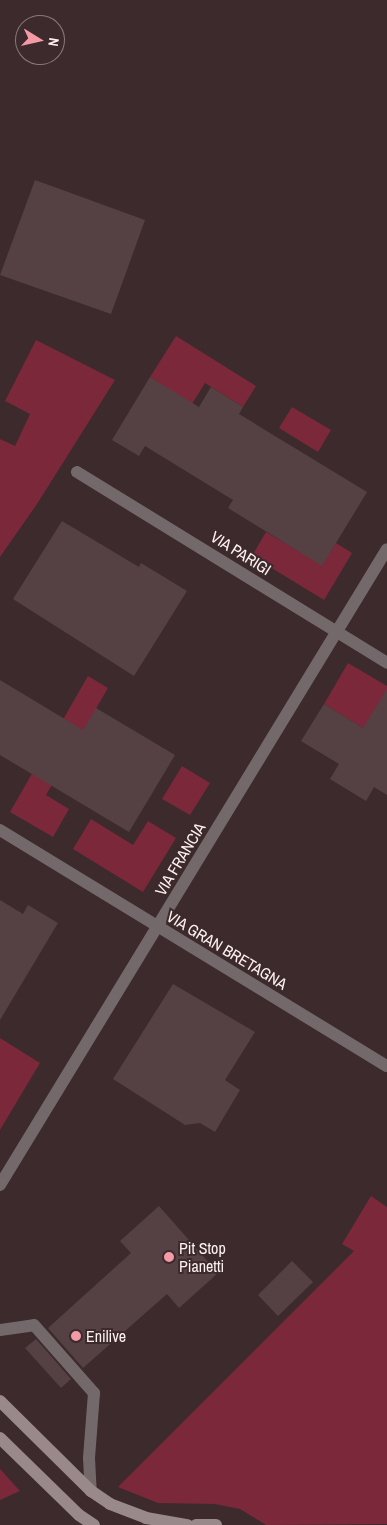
<!DOCTYPE html>
<html>
<head>
<meta charset="utf-8">
<style>
	body { margin:0 }
	#map { position:relative; width:387px; height:1525px; overflow:hidden; background:#3c2a2c; font-family:"Archivo Narrow",sans-serif }
	div>[style] { position:absolute }
	.green>* { inset:0; background:#7b283a }
	.building>* { inset:0; background:#554143 }
	.lane>* { height:12px; margin:-6px; padding:0 6px; transform-origin:6px; border-radius:6px; background:#73696a }
	.street>* { height:12px; margin:-6px; padding:0 6px; transform-origin:6px; border-radius:6px; background:#73696a }
	.secondary>* { height:12px; margin:-6px; padding:0 6px; transform-origin:6px; border-radius:6px; background:#99898b }
	.dots>* { width:14px; height:14px; translate:-50% -50%; box-sizing:border-box; border:2px solid #3c2a2c; border-radius:50% }
	span { translate:-50% -50%; white-space:nowrap; text-align:center; line-height:1.15; -webkit-text-stroke:4px #3c2a2c; paint-order:stroke }
	.street-label { font-size:16px; color:#fdf0f1 }
	.poi-label { font-size:16px; color:#fdf0f1 }
	.left { translate:0 -50%; text-align:left }
	.north { position:absolute; left:15px; top:15px; width:50px; height:50px; box-sizing:border-box; background:#3c2a2c; border:1px solid #89797b; border-radius:50%; rotate:99deg; font-size:14px; font-weight:700; line-height:20px; text-align:center; color:#fdf0f1 }
	.north::after { content:''; display:block; margin:auto; width:18px; height:22px; background:#f49aa6; clip-path:polygon(50% 0,100% 100%,50% 72%,0 100%) }
</style>
</head>
<body>
<div id="map">
	<div class="green">
		<div style="clip-path:polygon(176px 336px,256px 386px,243px 407px,205px 383px,192px 404px,150px 377px)"></div>
		<div style="clip-path:polygon(36px 340px,115px 380px,37px 504px,0 557px,0 439px,15px 446px,30px 414px,5px 401px)"></div>
		<div style="clip-path:polygon(292px 407px,331px 430px,318px 452px,279px 428px)"></div>
		<div style="clip-path:polygon(266px 532px,322px 565px,336px 543px,352px 553px,324px 600px,252px 556px)"></div>
		<div style="clip-path:polygon(348px 663px,387px 686px,387px 724px,363px 728px,324px 704px)"></div>
		<div style="clip-path:polygon(88px 676px,108px 688px,46px 795px,69px 809px,53px 837px,10px 812px)"></div>
		<div style="clip-path:polygon(182px 766px,210px 783px,190px 815px,162px 799px)"></div>
		<div style="clip-path:polygon(91px 819px,133px 845px,148px 821px,176px 838px,143px 892px,73px 849px)"></div>
		<div style="clip-path:polygon(0 1038px,40px 1063px,0 1130px)"></div>
		<div style="clip-path:polygon(371px 1196px,387px 1207px,387px 1524px,266px 1525px,240px 1509px,215px 1504px,158px 1503px,118px 1487px,354px 1251px,342px 1244px)"></div>
		<div style="clip-path:polygon(0 1469px,20px 1491px,0 1500px)"></div>
	</div>
	<div class="building">
		<div style="clip-path:polygon(35px 180px,145px 220px,111px 314px,0 275px)"></div>
		<div style="clip-path:polygon(150px 377px,199px 407px,211px 387px,243px 407px,239px 414px,367px 492px,322px 566px,228px 508px,233px 500px,145px 446px,139px 456px,112px 440px)"></div>
		<div style="clip-path:polygon(62px 521px,139px 567px,141px 563px,187px 591px,134px 676px,13px 599px)"></div>
		<div style="clip-path:polygon(0 680px,83px 730px,96px 708px,175px 755px,129px 832px,0 755px)"></div>
		<div style="clip-path:polygon(387px 689px,387px 795px,374px 787px,366px 801px,330px 779px,339px 764px,301px 741px,324px 704px,363px 728px)"></div>
		<div style="clip-path:polygon(0 900px,23px 914px,28px 905px,58px 923px,0 1020px)"></div>
		<div style="clip-path:polygon(173px 984px,255px 1032px,225px 1080px,240px 1090px,215px 1132px,200px 1123px,185px 1125px,113px 1079px)"></div>
		<div style="clip-path:polygon(159px 1206px,218px 1273px,179px 1308px,167px 1294px,83px 1368px,48px 1328px,131px 1253px,120px 1241px)"></div>
		<div style="clip-path:polygon(292px 1261px,313px 1282px,278px 1316px,258px 1295px)"></div>
		<div style="clip-path:polygon(36px 1339px,71px 1379px,61px 1388px,25px 1348px)"></div>
	</div>
	<div class="lane">
		<div style="left:0;top:1330px;width:34px;rotate:-8deg"></div>
		<div style="left:34px;top:1325px;width:91px;rotate:48.6deg"></div>
		<div style="left:94px;top:1393px;width:65px;rotate:94.4deg"></div>
		<div style="left:89px;top:1458px;width:33px;rotate:87deg"></div>
	</div>
	<div class="street">
		<div style="left:77px;top:472px;width:364px;rotate:31.6deg"></div>
		<div style="left:0;top:830px;width:453px;rotate:31.4deg"></div>
		<div style="left:0;top:1185px;width:744px;rotate:-58.68deg"></div>
	</div>
	<div class="secondary">
		<div style="left:0;top:1401px;width:128px;rotate:44.7deg"></div>
		<div style="left:91px;top:1491px;width:23px;rotate:34deg"></div>
		<div style="left:110px;top:1504px;width:39px;rotate:21deg"></div>
		<div style="left:146px;top:1518px;width:42px;rotate:9.7deg"></div>
		<div style="left:0;top:1438px;width:110px;rotate:44.3deg"></div>
		<div style="left:79px;top:1515px;width:18px;rotate:34deg"></div>
		<div style="left:196px;top:1525px;width:20px"></div>
	</div>
	<div class="dots">
		<div style="left:169px;top:1257px;background:#f49aa6"></div>
		<div style="left:76px;top:1336px;background:#f49aa6"></div>
	</div>
	<div class="street-label">
		<span style="left:241px;top:553px;rotate:32deg">VIA PARIGI</span>
		<span style="left:180px;top:859px;rotate:-59deg">VIA FRANCIA</span>
		<span style="left:227px;top:950px;rotate:31deg">VIA GRAN BRETAGNA</span>
	</div>
	<div class="poi-label">
		<span class="left" style="left:179px;top:1257px">Pit Stop<br>Pianetti</span>
		<span class="left" style="left:86px;top:1336px">Enilive</span>
	</div>
	<div class="north">N</div>
</div>
</body>
</html>
